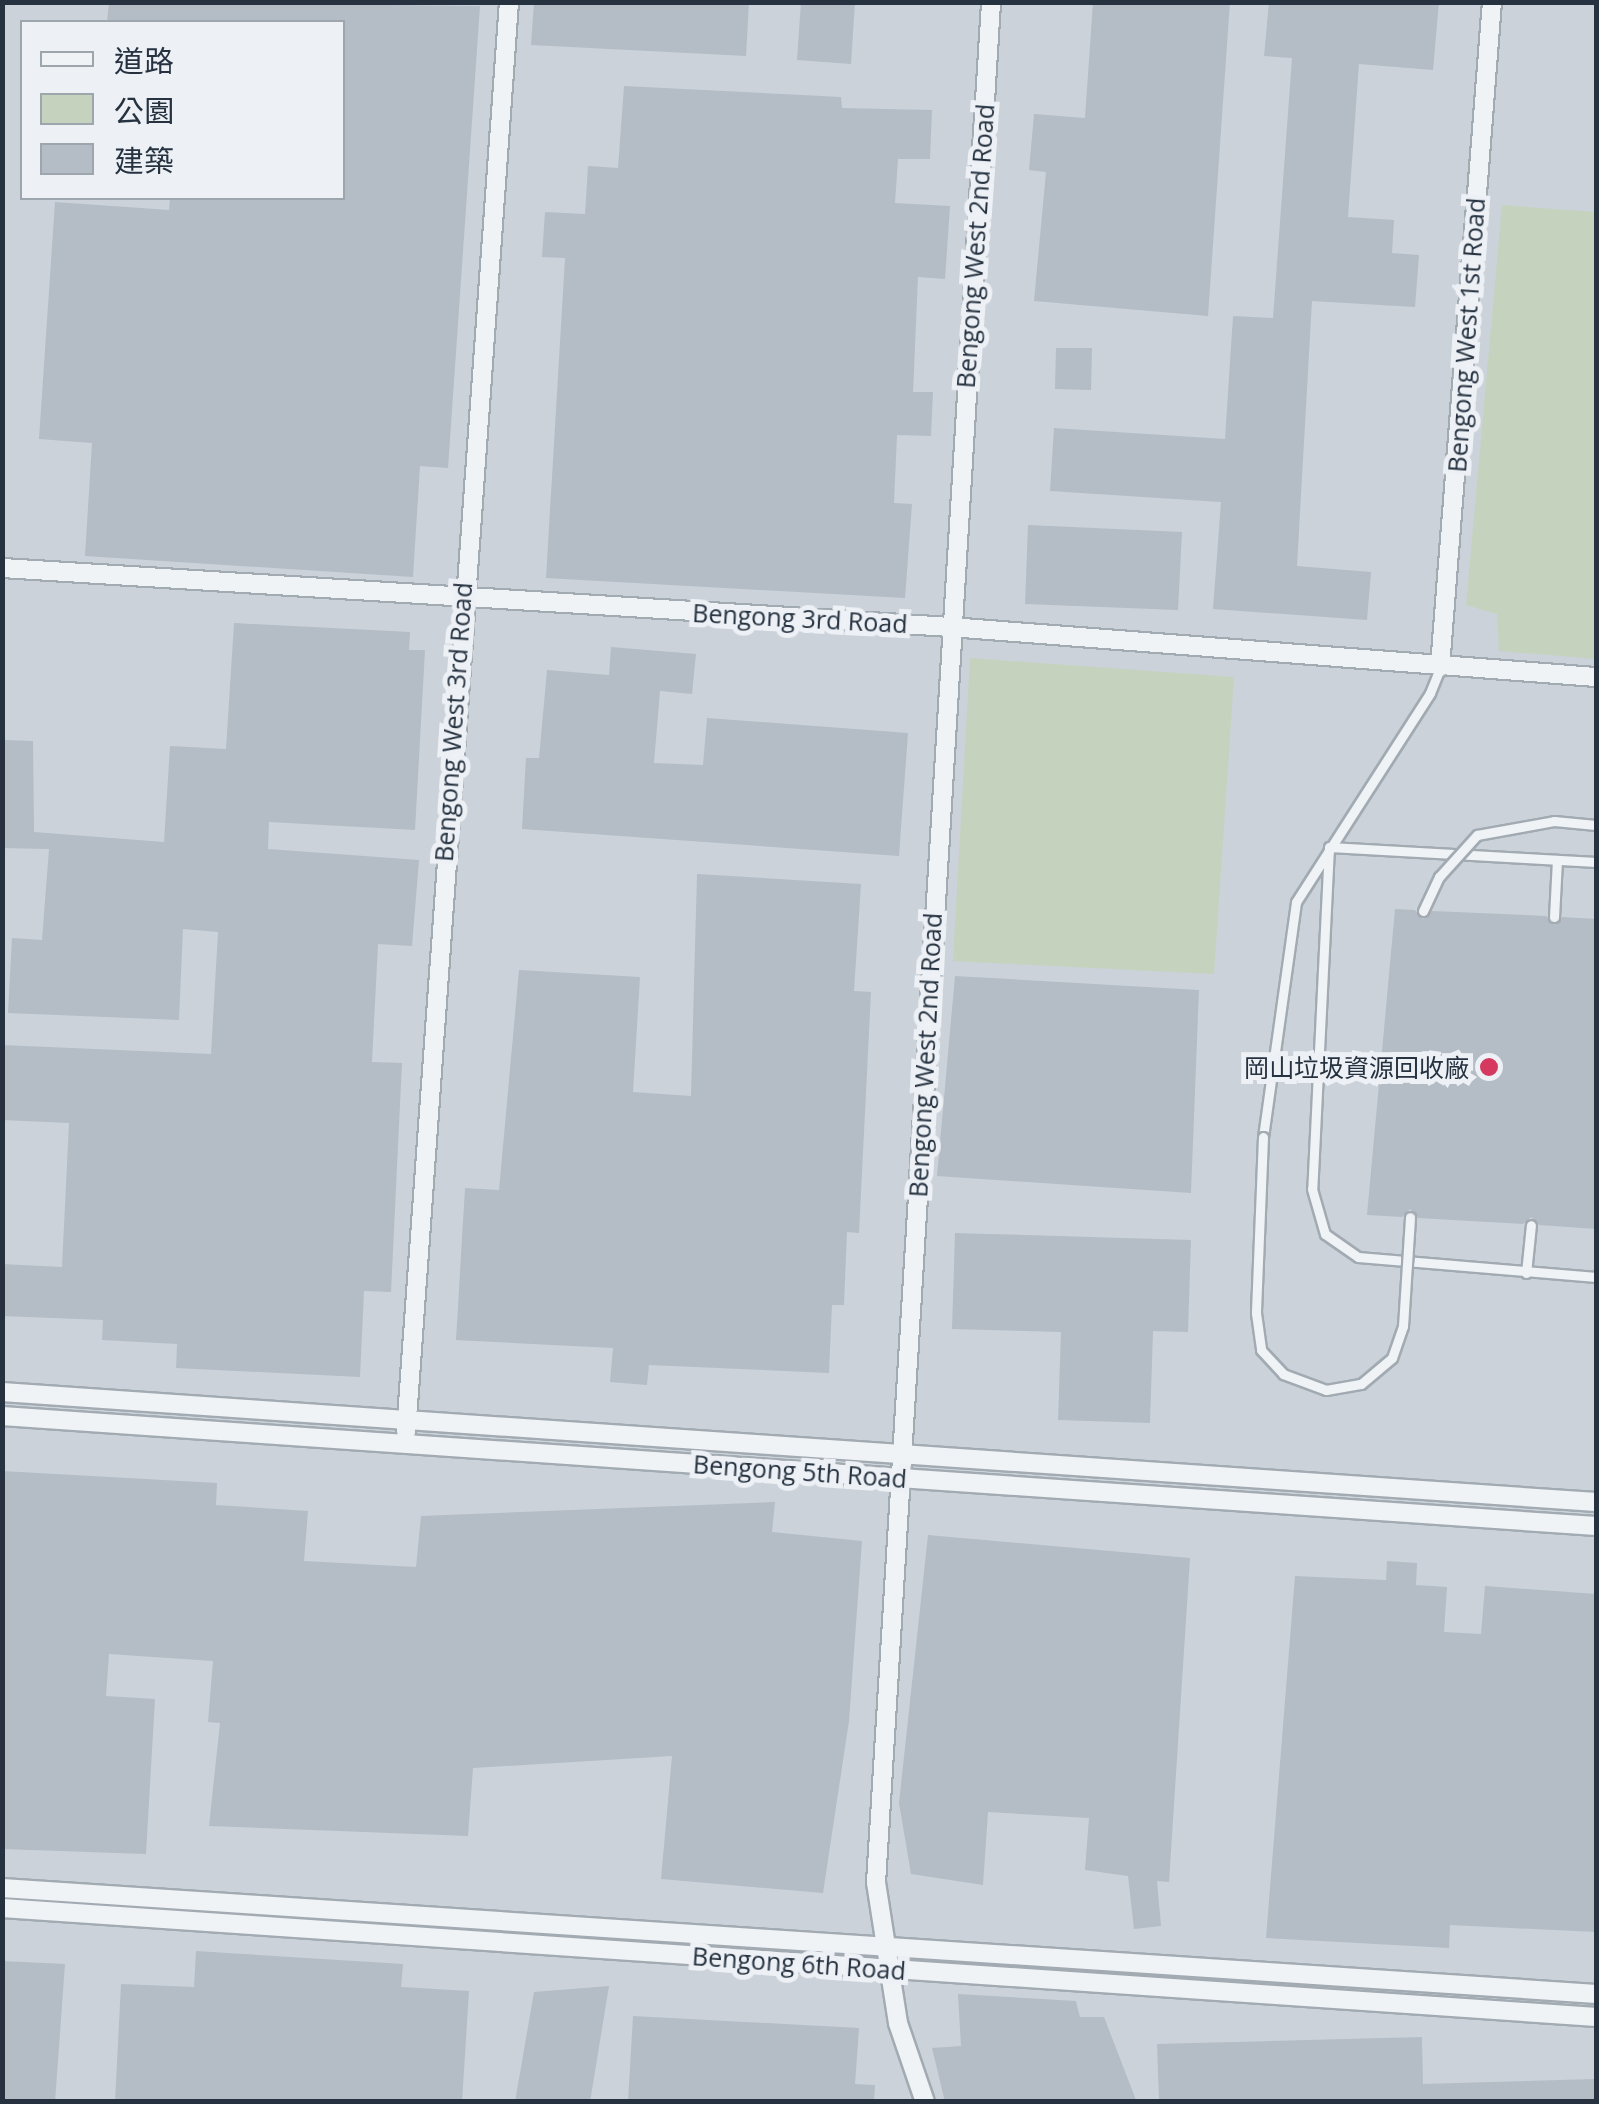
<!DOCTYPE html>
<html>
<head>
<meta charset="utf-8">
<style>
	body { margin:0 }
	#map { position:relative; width:1599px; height:2104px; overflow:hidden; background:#dde3e8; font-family:"Open Sans","Noto Sans TC",sans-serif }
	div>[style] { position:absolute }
	.built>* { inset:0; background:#cbd2da }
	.green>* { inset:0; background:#c5d3be }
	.building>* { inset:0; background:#b4bcc5 }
	.roads { filter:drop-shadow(2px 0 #a2aab2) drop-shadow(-2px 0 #a2aab2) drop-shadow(0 2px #a2aab2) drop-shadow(0 -2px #a2aab2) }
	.service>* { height:9px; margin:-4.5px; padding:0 4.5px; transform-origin:4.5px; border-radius:4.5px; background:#f0f3f6 }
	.minor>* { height:18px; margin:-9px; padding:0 9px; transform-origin:9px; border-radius:9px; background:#f0f3f6 }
	.bridges { filter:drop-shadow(2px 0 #a2aab2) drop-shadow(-2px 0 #a2aab2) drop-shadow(0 2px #a2aab2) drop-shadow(0 -2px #a2aab2) }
	.service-bridge>* { height:9px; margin:-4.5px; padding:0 4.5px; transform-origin:4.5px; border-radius:4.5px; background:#f0f3f6 }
	.dots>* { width:28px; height:28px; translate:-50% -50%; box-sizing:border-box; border:5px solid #edf1f6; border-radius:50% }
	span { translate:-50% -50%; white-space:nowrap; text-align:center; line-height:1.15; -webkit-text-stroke:10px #edf1f6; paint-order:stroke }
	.street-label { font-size:25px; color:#263240 }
	.poi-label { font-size:25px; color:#263240 }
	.right { translate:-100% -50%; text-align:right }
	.frame { position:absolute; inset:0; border:5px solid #263240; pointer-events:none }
	.legend { position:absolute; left:20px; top:20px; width:325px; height:180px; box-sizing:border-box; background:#edf1f6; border:2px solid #9da5ad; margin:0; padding:12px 18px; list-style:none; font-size:30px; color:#263240 }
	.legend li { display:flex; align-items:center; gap:20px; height:50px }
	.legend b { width:50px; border:2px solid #9da5ad }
</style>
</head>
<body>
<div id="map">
	<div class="built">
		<div style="clip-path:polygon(evenodd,3px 3px,1596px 3px,1596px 2101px,3px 2101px,3px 3px,22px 22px,342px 22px,342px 198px,22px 198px,22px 22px)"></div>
	</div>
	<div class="green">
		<div style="clip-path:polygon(1502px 205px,1596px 212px,1596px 659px,1499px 651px,1497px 614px,1466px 605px)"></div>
		<div style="clip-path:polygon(970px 658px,1234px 677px,1214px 974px,953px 961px)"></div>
	</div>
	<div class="building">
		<div style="clip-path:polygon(109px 2px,480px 6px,448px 468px,420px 466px,413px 577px,85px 556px,92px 443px,39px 439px,55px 202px,169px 210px,170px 198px,342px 198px,342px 22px,107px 22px)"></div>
		<div style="clip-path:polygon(534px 2px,749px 2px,746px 56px,531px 45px)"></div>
		<div style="clip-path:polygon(801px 2px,855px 2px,851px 64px,797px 60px)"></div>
		<div style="clip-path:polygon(1093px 2px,1230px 2px,1208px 316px,1034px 301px,1046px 172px,1029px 170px,1034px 114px,1085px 118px)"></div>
		<div style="clip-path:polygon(1269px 2px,1439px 2px,1433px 70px,1359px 64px,1348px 217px,1394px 220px,1392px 253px,1419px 255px,1415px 307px,1312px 301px,1297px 566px,1371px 572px,1367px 620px,1213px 609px,1221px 502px,1050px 491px,1054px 428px,1225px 439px,1233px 316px,1273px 318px,1292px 58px,1264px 56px)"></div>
		<div style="clip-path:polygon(624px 86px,841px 97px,842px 108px,932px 110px,930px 159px,898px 159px,895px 203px,950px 206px,945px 279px,918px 277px,913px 392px,933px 392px,931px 436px,897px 435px,894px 503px,912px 504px,905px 598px,546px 578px,565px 258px,542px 257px,545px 212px,585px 214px,588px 166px,618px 168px)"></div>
		<div style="clip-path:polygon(1056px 348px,1092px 348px,1091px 390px,1055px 389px)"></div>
		<div style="clip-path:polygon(1028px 525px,1182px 532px,1178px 610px,1025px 604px)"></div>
		<div style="clip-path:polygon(234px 623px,410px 632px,409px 650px,425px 650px,415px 830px,269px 822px,268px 849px,419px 860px,412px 946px,378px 944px,372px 1062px,402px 1063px,391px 1292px,364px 1291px,360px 1377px,176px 1368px,177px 1344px,102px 1340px,103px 1320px,2px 1316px,2px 1264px,62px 1267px,69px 1123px,2px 1120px,2px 1045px,211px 1054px,218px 932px,183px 929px,179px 1020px,8px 1013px,12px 938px,42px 940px,49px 849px,2px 848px,2px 740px,33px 741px,34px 832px,164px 842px,170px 746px,226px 749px)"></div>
		<div style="clip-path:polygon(611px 647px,696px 654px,692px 694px,660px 691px,654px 763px,703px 765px,707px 718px,908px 733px,899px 856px,522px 829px,526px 758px,539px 758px,547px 670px,609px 675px)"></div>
		<div style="clip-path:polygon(697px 874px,861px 884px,854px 991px,871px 992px,859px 1233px,847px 1232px,844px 1305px,832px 1305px,829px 1373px,649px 1365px,647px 1385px,610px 1382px,613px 1348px,456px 1340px,465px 1188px,499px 1190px,519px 970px,640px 977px,633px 1092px,691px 1096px)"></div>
		<div style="clip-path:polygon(1395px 909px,1415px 910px,1423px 919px,1432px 911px,1546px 916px,1555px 925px,1562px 917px,1596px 919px,1596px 1229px,1539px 1225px,1531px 1217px,1523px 1224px,1418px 1218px,1410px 1209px,1402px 1217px,1367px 1215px)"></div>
		<div style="clip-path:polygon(955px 976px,1199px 990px,1191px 1193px,937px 1176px)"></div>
		<div style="clip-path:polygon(955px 1233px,1191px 1240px,1188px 1332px,1153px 1331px,1150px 1423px,1058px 1420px,1061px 1332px,952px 1329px)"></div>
		<div style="clip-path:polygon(2px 1471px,217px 1483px,216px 1505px,308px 1511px,304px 1561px,416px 1567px,421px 1516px,775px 1502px,772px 1532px,862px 1541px,849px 1721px,823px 1893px,661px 1879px,672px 1756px,473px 1768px,468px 1836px,209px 1826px,220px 1723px,208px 1722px,213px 1661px,109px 1654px,106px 1696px,155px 1699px,146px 1854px,2px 1849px)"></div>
		<div style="clip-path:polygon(928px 1535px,1190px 1558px,1169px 1882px,1157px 1881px,1161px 1926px,1134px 1929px,1128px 1876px,1085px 1870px,1089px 1818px,988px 1812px,983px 1885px,911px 1874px,899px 1803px)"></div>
		<div style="clip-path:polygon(1387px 1561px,1417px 1563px,1416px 1585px,1447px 1587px,1444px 1632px,1481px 1634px,1485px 1586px,1596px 1594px,1596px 1932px,1450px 1925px,1449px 1948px,1266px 1938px,1295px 1576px,1386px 1580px)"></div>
		<div style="clip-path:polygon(196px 1951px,403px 1964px,401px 1987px,469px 1991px,462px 2102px,115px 2102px,121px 1984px,194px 1987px)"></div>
		<div style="clip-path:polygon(2px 1961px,65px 1964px,55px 2102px,2px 2102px)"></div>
		<div style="clip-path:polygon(609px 1986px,590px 2102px,515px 2102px,534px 1992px)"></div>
		<div style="clip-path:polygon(958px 1994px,1076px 2001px,1080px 2017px,1104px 2017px,1136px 2100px,945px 2102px,932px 2048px,961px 2046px)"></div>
		<div style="clip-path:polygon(633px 2016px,859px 2028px,855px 2084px,875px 2085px,874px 2102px,628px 2102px)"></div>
		<div style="clip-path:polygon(1422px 2037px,1423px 2084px,1596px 2079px,1596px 2102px,1159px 2099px,1157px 2044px)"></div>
	</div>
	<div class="roads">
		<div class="service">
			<div style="left:1596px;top:862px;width:267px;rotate:-176.8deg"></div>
			<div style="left:1329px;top:847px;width:342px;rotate:92.8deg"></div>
			<div style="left:1312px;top:1189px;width:47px;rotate:73.9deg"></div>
			<div style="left:1325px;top:1234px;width:40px;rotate:34.9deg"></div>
			<div style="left:1358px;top:1257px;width:239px;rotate:4.8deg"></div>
			<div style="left:1554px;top:917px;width:57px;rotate:-87deg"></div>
			<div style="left:1263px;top:1137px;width:237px;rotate:-82deg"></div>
			<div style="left:1296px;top:902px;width:248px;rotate:-57.3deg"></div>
			<div style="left:1430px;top:693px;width:27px;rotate:-68deg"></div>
			<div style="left:1526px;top:1273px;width:48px;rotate:-84.1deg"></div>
		</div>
		<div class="minor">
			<div style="left:2px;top:568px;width:950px;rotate:3.56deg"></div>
			<div style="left:950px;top:627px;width:648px;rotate:4.43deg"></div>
			<div style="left:1440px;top:667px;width:667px;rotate:-85.53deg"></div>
			<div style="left:2px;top:1392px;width:1598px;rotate:3.95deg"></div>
			<div style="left:2px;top:1416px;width:1598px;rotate:3.95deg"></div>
			<div style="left:406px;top:1432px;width:1434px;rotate:-85.88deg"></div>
			<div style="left:2px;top:1888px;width:1598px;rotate:3.8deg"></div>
			<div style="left:2px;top:1908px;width:1598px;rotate:3.91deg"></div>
			<div style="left:925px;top:2102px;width:83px;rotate:-108.9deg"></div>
			<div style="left:898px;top:2023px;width:142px;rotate:-98.9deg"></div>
			<div style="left:876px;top:1883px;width:1885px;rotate:-86.5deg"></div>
		</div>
	</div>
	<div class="bridges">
		<div class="service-bridge">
			<div style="left:1423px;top:911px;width:38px;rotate:-65deg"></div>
			<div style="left:1439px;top:877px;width:57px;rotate:-47.9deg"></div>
			<div style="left:1477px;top:835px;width:78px;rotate:-10.3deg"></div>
			<div style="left:1554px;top:821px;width:42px;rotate:5.4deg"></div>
			<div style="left:1263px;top:1137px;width:176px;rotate:92.3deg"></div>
			<div style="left:1256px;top:1313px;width:37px;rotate:82deg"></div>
			<div style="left:1261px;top:1350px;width:33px;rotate:47deg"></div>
			<div style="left:1283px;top:1374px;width:46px;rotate:20.4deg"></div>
			<div style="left:1326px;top:1390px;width:36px;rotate:-10deg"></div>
			<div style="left:1361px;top:1384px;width:40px;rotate:-40deg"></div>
			<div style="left:1392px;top:1358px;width:34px;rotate:-71deg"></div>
			<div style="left:1403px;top:1326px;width:109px;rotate:-86.3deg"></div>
		</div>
	</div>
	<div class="dots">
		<div style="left:1489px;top:1067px;background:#d63960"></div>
	</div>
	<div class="street-label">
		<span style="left:975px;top:246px;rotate:-86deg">Bengong West 2nd Road</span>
		<span style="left:1466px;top:335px;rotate:-86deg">Bengong West 1st Road</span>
		<span style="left:800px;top:618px;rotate:3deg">Bengong 3rd Road</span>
		<span style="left:453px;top:722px;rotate:-86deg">Bengong West 3rd Road</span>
		<span style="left:925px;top:1055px;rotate:-87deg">Bengong West 2nd Road</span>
		<span style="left:800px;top:1471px;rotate:4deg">Bengong 5th Road</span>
		<span style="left:799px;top:1963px;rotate:4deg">Bengong 6th Road</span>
	</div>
	<div class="poi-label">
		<span class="right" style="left:1469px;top:1067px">岡山垃圾資源回收廠</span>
	</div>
	<div class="frame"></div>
	<ul class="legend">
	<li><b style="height:12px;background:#f0f3f6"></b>道路</li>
	<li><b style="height:28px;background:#c5d3be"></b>公園</li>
	<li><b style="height:28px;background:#b4bcc5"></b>建築</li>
	</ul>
</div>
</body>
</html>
